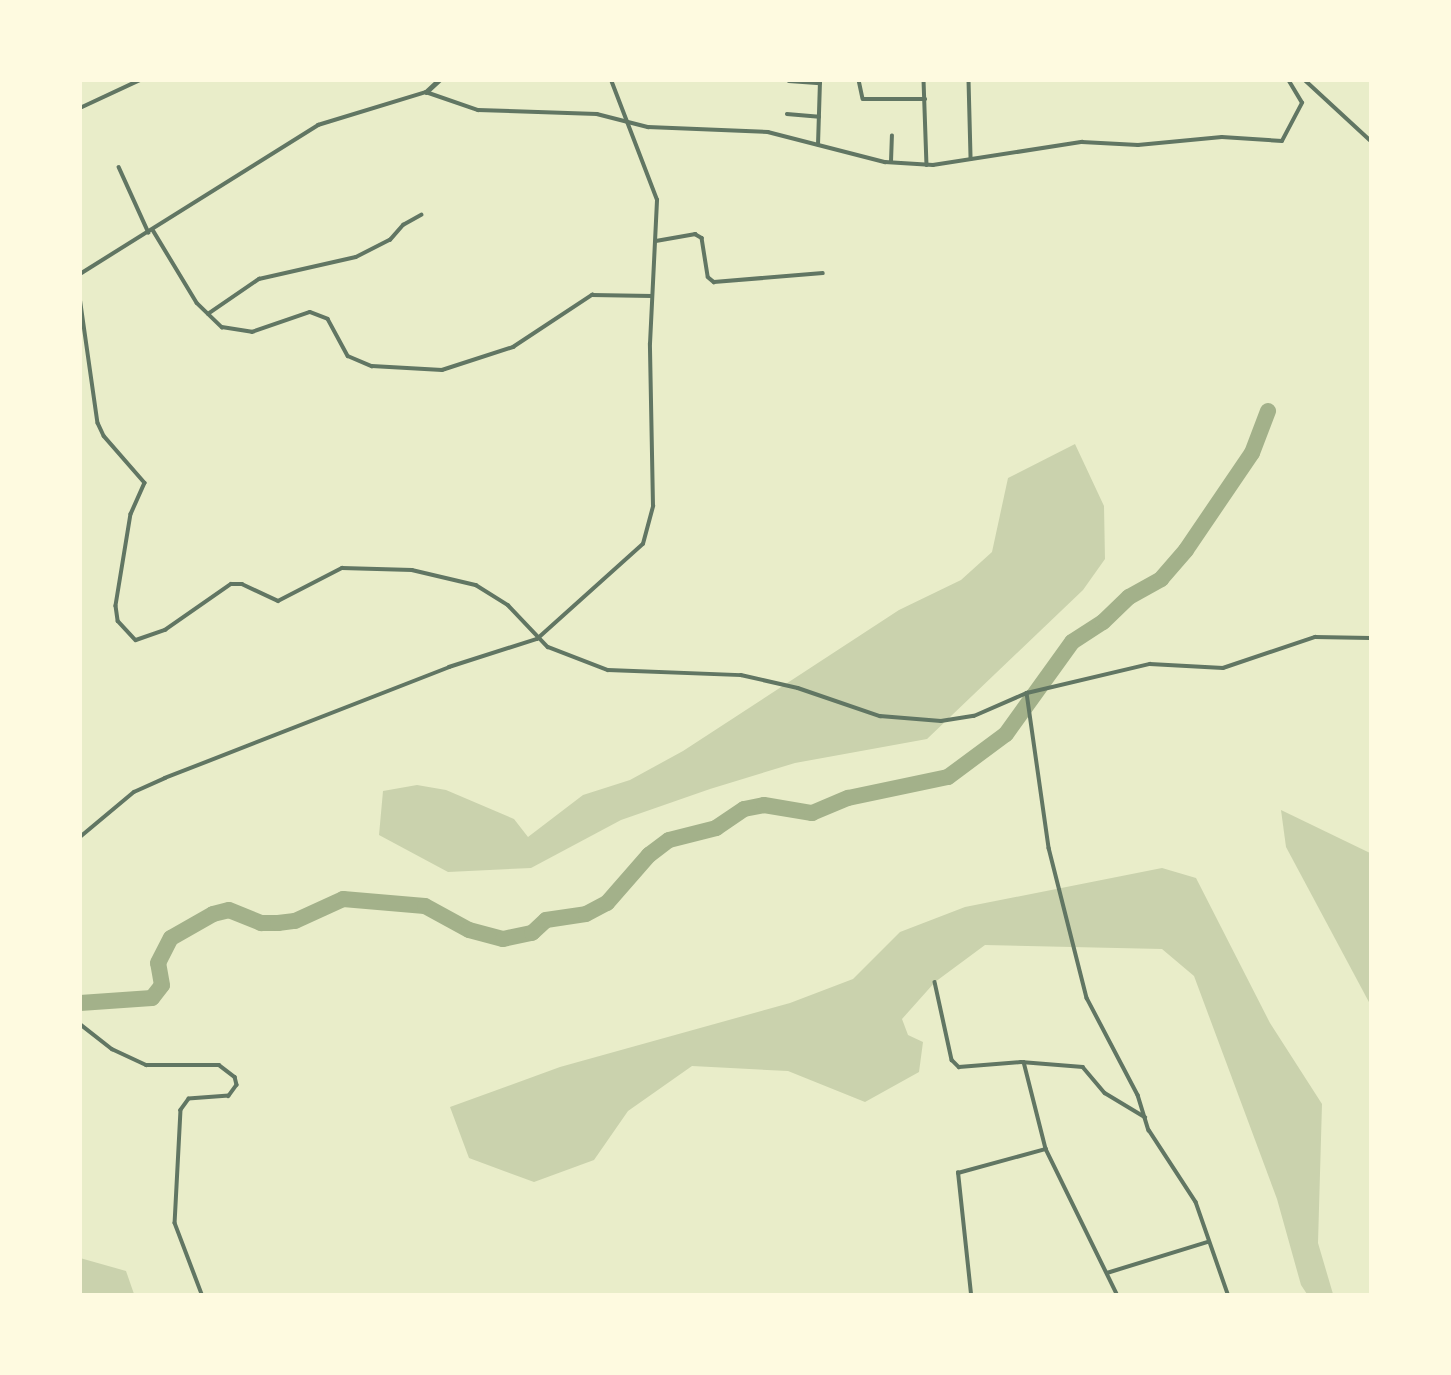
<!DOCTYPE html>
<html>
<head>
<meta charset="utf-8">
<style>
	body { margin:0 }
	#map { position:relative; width:1451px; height:1375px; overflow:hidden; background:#e9edc9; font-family:Georgia,serif }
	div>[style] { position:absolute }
	.green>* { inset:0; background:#cad2ad }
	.river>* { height:16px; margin:-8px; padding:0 8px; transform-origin:8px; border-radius:8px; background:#a3b18a }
	.minor>* { height:3.5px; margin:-1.75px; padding:0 1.75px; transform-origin:1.75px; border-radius:1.75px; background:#617663 }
	.tertiary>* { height:4.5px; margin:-2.25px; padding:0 2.25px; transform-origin:2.25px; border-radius:2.25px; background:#617663 }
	span { translate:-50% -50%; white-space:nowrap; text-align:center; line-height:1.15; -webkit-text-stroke:7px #fefae0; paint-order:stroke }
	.frame { position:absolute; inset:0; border:82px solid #fefae0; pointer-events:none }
</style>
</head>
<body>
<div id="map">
	<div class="green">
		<div style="clip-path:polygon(1075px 444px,1104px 506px,1105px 559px,1083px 590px,927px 739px,795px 763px,710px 789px,621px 820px,531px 868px,448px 872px,379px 835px,383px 791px,417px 785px,446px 790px,514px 819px,528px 837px,583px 795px,630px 780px,683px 751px,899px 610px,961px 580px,992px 552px,1008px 478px)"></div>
		<div style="clip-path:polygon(1281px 810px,1370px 853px,1370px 1004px,1286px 847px)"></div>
		<div style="clip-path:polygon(1162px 868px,1196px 878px,1270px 1023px,1322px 1104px,1318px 1243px,1333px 1294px,1307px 1294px,1301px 1285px,1277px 1199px,1194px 976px,1162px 949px,985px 945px,935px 982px,902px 1019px,908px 1035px,923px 1042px,919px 1072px,865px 1102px,788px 1071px,692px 1066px,628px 1111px,594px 1160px,534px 1182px,469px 1158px,450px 1107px,560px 1067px,790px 1003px,853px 979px,900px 932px,965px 907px)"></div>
		<div style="clip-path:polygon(80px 1258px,126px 1271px,134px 1294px,81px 1294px)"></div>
	</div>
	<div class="river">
		<div style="left:80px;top:1003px;width:72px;rotate:-4deg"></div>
		<div style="left:152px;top:998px;width:16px;rotate:-52deg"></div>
		<div style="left:162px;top:985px;width:22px;rotate:-100deg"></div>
		<div style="left:158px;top:963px;width:28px;rotate:-63deg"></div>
		<div style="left:171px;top:938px;width:48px;rotate:-29.7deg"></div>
		<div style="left:213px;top:914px;width:16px;rotate:-14deg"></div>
		<div style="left:229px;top:910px;width:35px;rotate:22deg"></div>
		<div style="left:261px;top:923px;width:17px"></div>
		<div style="left:278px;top:923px;width:17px;rotate:-7deg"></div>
		<div style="left:295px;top:921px;width:53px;rotate:-24.6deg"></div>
		<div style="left:343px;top:899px;width:82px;rotate:4.9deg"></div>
		<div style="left:425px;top:906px;width:50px;rotate:28.6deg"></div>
		<div style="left:469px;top:930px;width:35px;rotate:15deg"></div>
		<div style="left:503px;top:939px;width:30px;rotate:-12deg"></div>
		<div style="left:532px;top:933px;width:19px;rotate:-43deg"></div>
		<div style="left:546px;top:920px;width:40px;rotate:-8.5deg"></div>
		<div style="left:586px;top:914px;width:24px;rotate:-28deg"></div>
		<div style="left:607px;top:903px;width:64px;rotate:-48.8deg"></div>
		<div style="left:649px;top:855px;width:25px;rotate:-37deg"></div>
		<div style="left:669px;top:840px;width:49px;rotate:-14.3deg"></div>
		<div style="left:716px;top:828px;width:34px;rotate:-34deg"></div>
		<div style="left:744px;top:809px;width:20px;rotate:-11deg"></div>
		<div style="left:764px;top:805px;width:49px;rotate:9.5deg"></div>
		<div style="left:812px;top:813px;width:39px;rotate:-23deg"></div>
		<div style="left:848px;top:798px;width:102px;rotate:-11.9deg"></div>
		<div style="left:948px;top:777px;width:72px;rotate:-36.6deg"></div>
		<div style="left:1006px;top:734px;width:113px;rotate:-54.3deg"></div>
		<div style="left:1072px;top:642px;width:37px;rotate:-33deg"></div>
		<div style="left:1103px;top:622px;width:36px;rotate:-44deg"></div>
		<div style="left:1129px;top:597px;width:37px;rotate:-29deg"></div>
		<div style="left:1161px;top:579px;width:38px;rotate:-49deg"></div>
		<div style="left:1186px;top:550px;width:117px;rotate:-55.8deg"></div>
		<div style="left:1252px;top:453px;width:45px;rotate:-69.1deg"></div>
	</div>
	<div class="minor">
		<div style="left:859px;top:80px;width:19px;rotate:78deg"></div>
		<div style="left:863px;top:99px;width:62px"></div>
		<div style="left:924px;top:80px;width:85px;rotate:88deg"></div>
		<div style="left:969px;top:80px;width:79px;rotate:88.5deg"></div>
		<div style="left:1305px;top:80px;width:88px;rotate:42.7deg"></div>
		<div style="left:789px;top:81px;width:31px;rotate:4deg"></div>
		<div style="left:80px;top:108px;width:66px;rotate:-25deg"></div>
		<div style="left:787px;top:114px;width:32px;rotate:5deg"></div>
		<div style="left:818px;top:145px;width:65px;rotate:-88.2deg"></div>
		<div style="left:891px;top:162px;width:26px;rotate:-88deg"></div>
		<div style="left:119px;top:167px;width:72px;rotate:65.6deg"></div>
		<div style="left:153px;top:230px;width:85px;rotate:58.9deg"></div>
		<div style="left:197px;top:303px;width:35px;rotate:44deg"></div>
		<div style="left:222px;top:327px;width:30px;rotate:9deg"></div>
		<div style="left:252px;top:332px;width:61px;rotate:-19deg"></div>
		<div style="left:310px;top:312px;width:19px;rotate:21deg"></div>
		<div style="left:328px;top:319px;width:42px;rotate:61.6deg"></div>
		<div style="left:348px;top:356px;width:26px;rotate:23deg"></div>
		<div style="left:372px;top:366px;width:70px;rotate:3.3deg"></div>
		<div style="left:442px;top:370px;width:75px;rotate:-17.9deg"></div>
		<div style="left:513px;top:347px;width:95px;rotate:-33.4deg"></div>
		<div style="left:592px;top:295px;width:60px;rotate:1deg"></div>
		<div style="left:656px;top:241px;width:40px;rotate:-10deg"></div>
		<div style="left:695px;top:234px;width:8px;rotate:30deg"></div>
		<div style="left:702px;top:238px;width:39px;rotate:81deg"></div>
		<div style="left:708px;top:277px;width:8px;rotate:40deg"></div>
		<div style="left:714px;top:282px;width:109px;rotate:-4.7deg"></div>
		<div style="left:80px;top:274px;width:281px;rotate:-32deg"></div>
		<div style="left:318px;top:125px;width:113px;rotate:-17deg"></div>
		<div style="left:426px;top:92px;width:55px;rotate:19.1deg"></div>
		<div style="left:478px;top:110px;width:119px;rotate:1.9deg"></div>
		<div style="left:597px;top:114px;width:53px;rotate:14.3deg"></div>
		<div style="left:648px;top:127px;width:120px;rotate:2.4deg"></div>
		<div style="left:768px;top:132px;width:121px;rotate:14.4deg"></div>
		<div style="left:885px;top:162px;width:48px;rotate:3.6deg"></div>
		<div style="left:933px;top:165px;width:151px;rotate:-8.8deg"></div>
		<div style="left:1082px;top:142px;width:56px;rotate:3.1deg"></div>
		<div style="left:1138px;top:145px;width:84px;rotate:-5.4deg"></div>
		<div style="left:1222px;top:137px;width:60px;rotate:3.8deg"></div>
		<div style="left:1282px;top:141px;width:43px;rotate:-62.2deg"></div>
		<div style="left:1302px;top:103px;width:27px;rotate:-121deg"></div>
		<div style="left:80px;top:297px;width:127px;rotate:81.9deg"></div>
		<div style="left:98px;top:423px;width:14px;rotate:65deg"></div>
		<div style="left:104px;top:436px;width:62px;rotate:48.9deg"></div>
		<div style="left:145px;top:483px;width:34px;rotate:114deg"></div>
		<div style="left:131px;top:514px;width:93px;rotate:99.3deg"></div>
		<div style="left:116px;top:606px;width:15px;rotate:82deg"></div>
		<div style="left:118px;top:621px;width:26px;rotate:47deg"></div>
		<div style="left:136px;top:640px;width:31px;rotate:-19deg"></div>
		<div style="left:165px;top:630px;width:80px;rotate:-34.9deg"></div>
		<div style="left:231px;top:584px;width:11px"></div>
		<div style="left:242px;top:584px;width:40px;rotate:25deg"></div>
		<div style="left:278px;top:601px;width:72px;rotate:-27.3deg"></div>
		<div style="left:342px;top:568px;width:70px;rotate:1.6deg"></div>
		<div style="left:412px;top:570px;width:66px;rotate:13.2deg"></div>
		<div style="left:476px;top:585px;width:38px;rotate:32deg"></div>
		<div style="left:508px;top:605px;width:58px;rotate:46.4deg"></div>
		<div style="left:548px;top:647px;width:64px;rotate:21deg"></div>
		<div style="left:608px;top:670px;width:133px;rotate:2.2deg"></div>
		<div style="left:741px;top:675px;width:58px;rotate:12.8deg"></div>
		<div style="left:798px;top:688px;width:87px;rotate:18.9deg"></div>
		<div style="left:880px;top:716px;width:61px;rotate:4.7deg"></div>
		<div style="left:941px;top:721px;width:33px;rotate:-9deg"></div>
		<div style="left:974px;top:716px;width:58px;rotate:-23.5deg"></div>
		<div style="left:1027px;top:693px;width:126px;rotate:-13.3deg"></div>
		<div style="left:1150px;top:664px;width:73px;rotate:3.1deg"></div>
		<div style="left:1223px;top:668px;width:97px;rotate:-18.6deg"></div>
		<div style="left:1315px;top:637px;width:55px;rotate:1deg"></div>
		<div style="left:208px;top:314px;width:62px;rotate:-34.5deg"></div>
		<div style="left:259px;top:279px;width:99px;rotate:-12.8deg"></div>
		<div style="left:356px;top:257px;width:38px;rotate:-27deg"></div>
		<div style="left:390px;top:240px;width:20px;rotate:-49deg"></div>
		<div style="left:403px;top:225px;width:21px;rotate:-29deg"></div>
		<div style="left:1027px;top:693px;width:157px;rotate:81.9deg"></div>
		<div style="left:1049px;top:848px;width:155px;rotate:75.8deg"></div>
		<div style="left:1087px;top:998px;width:110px;rotate:62.3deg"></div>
		<div style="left:1138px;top:1095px;width:37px;rotate:73deg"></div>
		<div style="left:1149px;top:1130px;width:86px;rotate:56.9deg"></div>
		<div style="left:1196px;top:1202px;width:97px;rotate:70.8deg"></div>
		<div style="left:80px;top:837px;width:70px;rotate:-39.8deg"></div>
		<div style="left:134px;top:792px;width:34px;rotate:-24deg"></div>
		<div style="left:165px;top:778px;width:305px;rotate:-21.3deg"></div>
		<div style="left:449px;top:667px;width:92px;rotate:-17.7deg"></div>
		<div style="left:537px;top:639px;width:142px;rotate:-41.9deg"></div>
		<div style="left:643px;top:544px;width:39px;rotate:-75deg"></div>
		<div style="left:653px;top:506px;width:162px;rotate:-91.1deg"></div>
		<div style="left:650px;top:344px;width:144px;rotate:-87.2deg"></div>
		<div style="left:657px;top:200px;width:129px;rotate:-111deg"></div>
		<div style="left:935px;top:982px;width:80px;rotate:77.7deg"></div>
		<div style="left:952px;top:1060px;width:10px;rotate:45deg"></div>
		<div style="left:959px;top:1067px;width:62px;rotate:-4.6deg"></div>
		<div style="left:1021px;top:1062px;width:62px;rotate:4.6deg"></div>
		<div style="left:1083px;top:1067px;width:34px;rotate:50deg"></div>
		<div style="left:1105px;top:1093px;width:47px;rotate:31deg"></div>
		<div style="left:80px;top:1024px;width:41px;rotate:38deg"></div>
		<div style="left:112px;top:1049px;width:38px;rotate:25deg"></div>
		<div style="left:146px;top:1065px;width:73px"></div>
		<div style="left:219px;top:1065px;width:20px;rotate:37deg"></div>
		<div style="left:235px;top:1077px;width:8px;rotate:76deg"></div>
		<div style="left:237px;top:1085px;width:14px;rotate:126deg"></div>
		<div style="left:229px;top:1096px;width:40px;rotate:175.7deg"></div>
		<div style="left:189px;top:1099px;width:14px;rotate:126deg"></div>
		<div style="left:181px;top:1110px;width:113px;rotate:93deg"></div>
		<div style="left:175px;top:1223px;width:76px;rotate:69.2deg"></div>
		<div style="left:1024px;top:1062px;width:90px;rotate:75.8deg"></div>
		<div style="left:1046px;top:1149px;width:161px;rotate:63.9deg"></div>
		<div style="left:1107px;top:1273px;width:106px;rotate:-17.1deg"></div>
		<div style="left:971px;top:1294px;width:122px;rotate:-96.1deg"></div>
		<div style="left:958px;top:1173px;width:91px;rotate:-15.3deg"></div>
	</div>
	<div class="tertiary">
		<div style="left:426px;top:92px;width:18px;rotate:-43deg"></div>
	</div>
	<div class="frame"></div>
</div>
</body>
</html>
